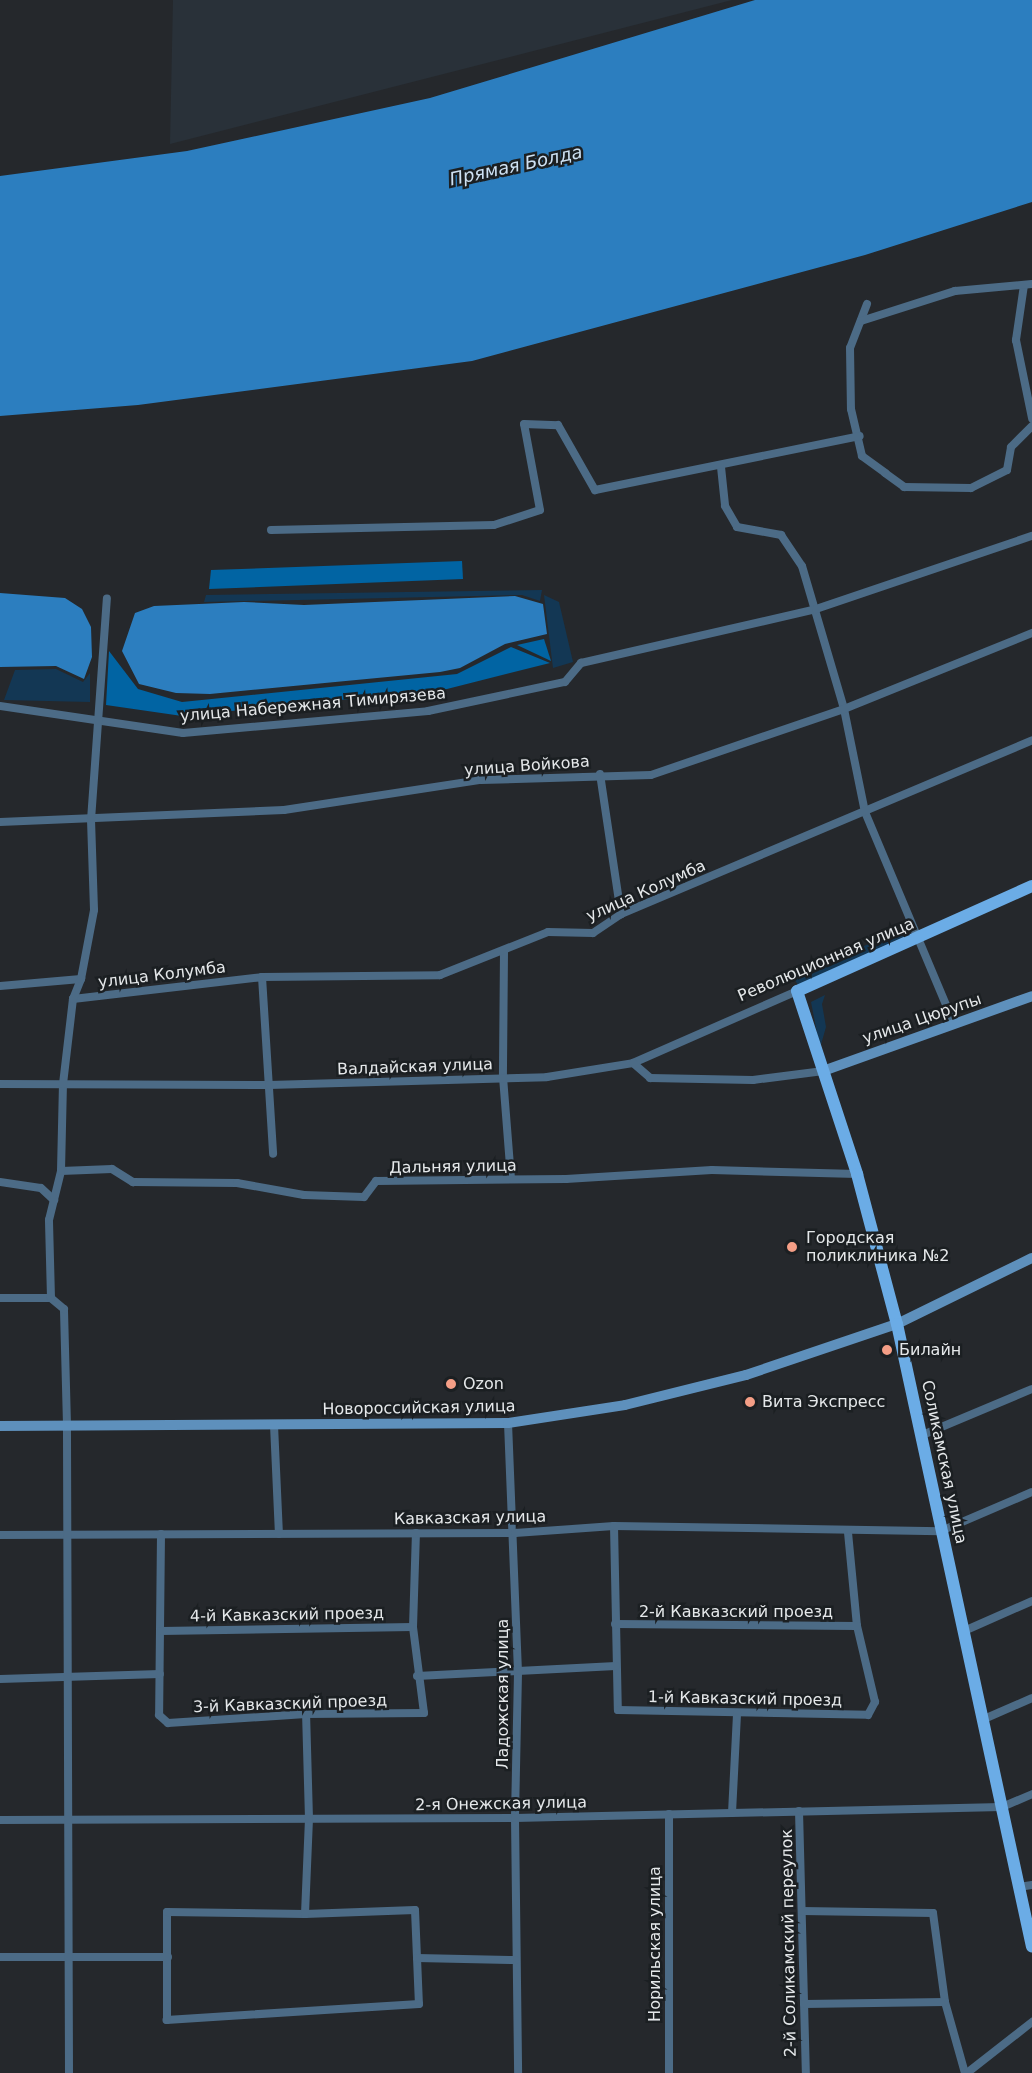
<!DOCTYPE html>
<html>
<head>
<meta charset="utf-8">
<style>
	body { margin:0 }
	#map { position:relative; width:1032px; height:2073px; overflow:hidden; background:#25282c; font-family:"DejaVu Sans",sans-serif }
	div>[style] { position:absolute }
	.built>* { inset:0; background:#293139 }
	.green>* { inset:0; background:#133754 }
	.forest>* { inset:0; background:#0164a3 }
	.water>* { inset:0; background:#2c7ebf }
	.street>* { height:8px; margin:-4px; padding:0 4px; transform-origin:4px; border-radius:4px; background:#4c6b86 }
	.secondary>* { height:10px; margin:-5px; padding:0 5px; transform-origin:5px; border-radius:5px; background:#5e90bc }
	.primary>* { height:12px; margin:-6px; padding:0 6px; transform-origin:6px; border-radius:6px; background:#6bace6 }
	.dots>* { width:16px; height:16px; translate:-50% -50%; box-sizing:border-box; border:3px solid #1b1f22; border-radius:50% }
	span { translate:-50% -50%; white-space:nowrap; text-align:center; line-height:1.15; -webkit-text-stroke:5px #1b1f22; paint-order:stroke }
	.street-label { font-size:16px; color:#e5e8ea }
	.poi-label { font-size:16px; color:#e5e8ea }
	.left { translate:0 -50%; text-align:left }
	.water-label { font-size:18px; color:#cee1f3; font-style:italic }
</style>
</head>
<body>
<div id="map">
	<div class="built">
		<div style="clip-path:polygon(173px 0,732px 0,170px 144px)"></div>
	</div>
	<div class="green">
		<div style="clip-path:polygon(542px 590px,540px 601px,522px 595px,204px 602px,206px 595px)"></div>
		<div style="clip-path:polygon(544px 595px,559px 602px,573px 662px,553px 668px)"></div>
		<div style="clip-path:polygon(56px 669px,83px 682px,90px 673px,90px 702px,4px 700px,15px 670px)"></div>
		<div style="clip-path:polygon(903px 929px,905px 936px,798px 985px,793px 977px)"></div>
		<div style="clip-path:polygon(825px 995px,822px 1004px,826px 1027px,820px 1048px,811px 1002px)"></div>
	</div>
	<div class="forest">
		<div style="clip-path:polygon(462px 561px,463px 579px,209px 589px,211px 570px)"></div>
		<div style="clip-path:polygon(544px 639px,551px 661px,517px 645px)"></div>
		<div style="clip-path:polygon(511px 647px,550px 663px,447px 689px,182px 716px,106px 705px,109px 651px,138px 689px,182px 702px,457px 674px)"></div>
	</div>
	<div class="water">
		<div style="clip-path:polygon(755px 0,1032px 0,1032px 202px,865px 255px,472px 361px,138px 405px,0 416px,0 176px,187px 151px,430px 98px)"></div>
		<div style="clip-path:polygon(0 593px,65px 598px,82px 609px,91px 627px,92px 657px,84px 679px,56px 666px,0 667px)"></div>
		<div style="clip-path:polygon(515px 596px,543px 604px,547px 634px,505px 644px,460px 668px,440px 672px,210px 694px,176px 693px,139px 684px,122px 651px,135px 613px,154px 606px,244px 602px,304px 605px)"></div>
	</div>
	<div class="street">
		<div style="left:1024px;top:285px;width:56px;rotate:98.3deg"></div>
		<div style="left:1016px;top:340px;width:80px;rotate:78.4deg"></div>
		<div style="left:867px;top:304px;width:47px;rotate:111.1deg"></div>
		<div style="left:850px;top:348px;width:61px;rotate:89.1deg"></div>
		<div style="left:851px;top:409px;width:48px;rotate:76.8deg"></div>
		<div style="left:862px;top:456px;width:29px;rotate:36deg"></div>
		<div style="left:885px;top:473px;width:24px;rotate:36deg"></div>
		<div style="left:904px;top:487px;width:67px;rotate:0.9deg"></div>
		<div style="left:971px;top:488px;width:40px;rotate:-26.6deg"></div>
		<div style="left:1007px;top:470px;width:23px;rotate:-80deg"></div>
		<div style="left:1011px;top:447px;width:30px;rotate:-45deg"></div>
		<div style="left:861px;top:321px;width:99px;rotate:-17.7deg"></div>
		<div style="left:955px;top:291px;width:77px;rotate:-5.2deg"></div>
		<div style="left:721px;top:467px;width:39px;rotate:84deg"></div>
		<div style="left:725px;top:506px;width:24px;rotate:60deg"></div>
		<div style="left:737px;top:527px;width:45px;rotate:10.3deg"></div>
		<div style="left:781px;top:535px;width:37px;rotate:56deg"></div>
		<div style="left:802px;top:566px;width:149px;rotate:73.6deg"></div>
		<div style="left:844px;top:709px;width:105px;rotate:78.5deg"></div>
		<div style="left:865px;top:812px;width:230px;rotate:67.2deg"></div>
		<div style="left:271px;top:530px;width:223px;rotate:-1.3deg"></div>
		<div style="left:494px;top:525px;width:48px;rotate:-18.1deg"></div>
		<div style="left:540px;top:510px;width:87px;rotate:-100.5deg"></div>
		<div style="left:524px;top:424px;width:34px;rotate:2deg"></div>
		<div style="left:558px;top:425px;width:75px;rotate:60.4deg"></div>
		<div style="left:595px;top:490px;width:270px;rotate:-11.5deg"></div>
		<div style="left:0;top:706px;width:185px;rotate:8.4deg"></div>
		<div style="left:183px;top:733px;width:246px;rotate:-5.1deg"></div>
		<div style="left:428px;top:711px;width:140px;rotate:-12deg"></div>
		<div style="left:565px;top:682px;width:25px;rotate:-50deg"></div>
		<div style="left:581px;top:663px;width:241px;rotate:-12.9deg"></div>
		<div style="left:816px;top:609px;width:228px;rotate:-18.7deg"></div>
		<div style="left:600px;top:774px;width:142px;rotate:81.5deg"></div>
		<div style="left:0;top:822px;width:284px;rotate:-2.4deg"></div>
		<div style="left:284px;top:810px;width:199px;rotate:-8.7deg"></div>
		<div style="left:481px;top:780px;width:170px;rotate:-1.7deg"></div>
		<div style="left:651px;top:775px;width:204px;rotate:-18.9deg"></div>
		<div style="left:844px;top:709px;width:203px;rotate:-22deg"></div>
		<div style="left:504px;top:952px;width:125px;rotate:90.5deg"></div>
		<div style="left:503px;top:1077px;width:102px;rotate:85.5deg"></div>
		<div style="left:262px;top:977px;width:177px;rotate:86.4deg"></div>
		<div style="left:0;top:986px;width:81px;rotate:-4.9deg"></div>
		<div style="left:73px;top:999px;width:190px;rotate:-6.6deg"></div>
		<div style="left:262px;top:977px;width:178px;rotate:-0.6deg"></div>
		<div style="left:440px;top:975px;width:116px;rotate:-21.7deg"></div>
		<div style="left:548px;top:932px;width:45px;rotate:1.3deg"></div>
		<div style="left:593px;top:933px;width:34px;rotate:-34deg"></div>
		<div style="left:621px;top:914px;width:446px;rotate:-22.9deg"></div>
		<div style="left:633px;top:1063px;width:179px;rotate:-23.7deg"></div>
		<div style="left:0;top:1084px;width:269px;rotate:0.2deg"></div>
		<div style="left:269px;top:1085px;width:278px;rotate:-1.6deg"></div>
		<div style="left:547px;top:1077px;width:87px;rotate:-9.2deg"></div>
		<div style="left:633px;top:1063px;width:23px;rotate:41deg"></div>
		<div style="left:650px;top:1078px;width:103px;rotate:1.1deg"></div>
		<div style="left:753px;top:1080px;width:71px;rotate:-7.3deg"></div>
		<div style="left:61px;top:1171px;width:51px;rotate:-2.2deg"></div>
		<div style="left:112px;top:1169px;width:25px;rotate:32deg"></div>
		<div style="left:133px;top:1182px;width:104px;rotate:0.6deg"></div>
		<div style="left:237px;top:1183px;width:68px;rotate:10.2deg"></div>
		<div style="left:304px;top:1195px;width:60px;rotate:1.9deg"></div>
		<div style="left:364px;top:1197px;width:20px;rotate:-53deg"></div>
		<div style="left:376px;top:1181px;width:190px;rotate:-0.6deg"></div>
		<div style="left:566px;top:1179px;width:146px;rotate:-3.5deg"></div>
		<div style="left:712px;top:1170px;width:145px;rotate:1.6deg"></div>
		<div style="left:0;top:1182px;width:41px;rotate:8.3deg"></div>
		<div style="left:41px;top:1188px;width:18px;rotate:43deg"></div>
		<div style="left:0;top:1298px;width:51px"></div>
		<div style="left:508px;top:1423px;width:250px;rotate:87.7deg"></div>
		<div style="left:518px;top:1673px;width:145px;rotate:91.2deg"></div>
		<div style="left:515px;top:1818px;width:255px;rotate:89.3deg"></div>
		<div style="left:274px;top:1425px;width:109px;rotate:87.4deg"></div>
		<div style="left:920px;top:1436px;width:121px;rotate:-22.8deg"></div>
		<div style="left:614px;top:1526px;width:184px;rotate:88.8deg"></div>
		<div style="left:618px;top:1710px;width:250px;rotate:1.1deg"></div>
		<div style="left:868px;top:1715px;width:15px;rotate:-62deg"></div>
		<div style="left:875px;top:1702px;width:78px;rotate:-103.3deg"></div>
		<div style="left:857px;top:1626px;width:94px;rotate:-95.5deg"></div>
		<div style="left:161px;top:1534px;width:181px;rotate:90.6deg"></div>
		<div style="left:159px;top:1715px;width:12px;rotate:42deg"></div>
		<div style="left:168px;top:1723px;width:138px;rotate:-3.7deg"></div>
		<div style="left:306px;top:1714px;width:118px;rotate:-0.5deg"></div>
		<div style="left:424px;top:1713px;width:87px;rotate:-97.3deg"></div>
		<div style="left:413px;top:1627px;width:94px;rotate:-88.2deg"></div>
		<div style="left:0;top:1535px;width:515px;rotate:-0.22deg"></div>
		<div style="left:515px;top:1533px;width:99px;rotate:-4deg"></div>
		<div style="left:614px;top:1526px;width:327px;rotate:0.9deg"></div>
		<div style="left:941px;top:1531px;width:99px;rotate:-23.2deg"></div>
		<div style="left:615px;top:1624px;width:242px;rotate:0.5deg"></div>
		<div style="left:161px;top:1631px;width:252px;rotate:-0.9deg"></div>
		<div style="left:964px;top:1631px;width:74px;rotate:-23.8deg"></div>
		<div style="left:417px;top:1676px;width:199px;rotate:-2.9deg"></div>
		<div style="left:0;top:1679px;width:160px;rotate:-1.8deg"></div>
		<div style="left:984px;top:1719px;width:52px;rotate:-23.6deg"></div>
		<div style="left:799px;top:1811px;width:262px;rotate:88.5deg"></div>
		<div style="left:732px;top:1813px;width:100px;rotate:-87.1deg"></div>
		<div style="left:669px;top:1814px;width:259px;rotate:90deg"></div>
		<div style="left:0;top:1820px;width:515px;rotate:-0.22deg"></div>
		<div style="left:515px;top:1818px;width:487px;rotate:-1.3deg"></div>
		<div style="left:1002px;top:1807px;width:33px;rotate:-23deg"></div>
		<div style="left:1019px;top:1887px;width:13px;rotate:-9deg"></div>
		<div style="left:415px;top:1910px;width:94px;rotate:87.6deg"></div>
		<div style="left:419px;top:2004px;width:253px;rotate:176.4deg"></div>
		<div style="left:167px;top:2020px;width:108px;rotate:-90deg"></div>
		<div style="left:167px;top:1912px;width:138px;rotate:0.8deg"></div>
		<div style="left:305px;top:1914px;width:110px;rotate:-2.1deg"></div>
		<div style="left:802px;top:1911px;width:131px;rotate:0.9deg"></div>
		<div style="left:933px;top:1913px;width:90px;rotate:82.3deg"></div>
		<div style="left:945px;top:2002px;width:74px;rotate:74.3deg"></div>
		<div style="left:305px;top:1914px;width:95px;rotate:-87.6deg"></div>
		<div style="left:309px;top:1819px;width:105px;rotate:-91.6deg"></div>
		<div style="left:0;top:1957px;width:168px"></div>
		<div style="left:417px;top:1958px;width:98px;rotate:1.2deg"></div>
		<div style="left:804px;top:2004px;width:141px;rotate:-0.8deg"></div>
		<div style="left:69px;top:2073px;width:648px;rotate:-90.18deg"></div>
		<div style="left:67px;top:1425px;width:116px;rotate:-91.5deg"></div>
		<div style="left:64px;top:1309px;width:17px;rotate:-140deg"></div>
		<div style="left:51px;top:1298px;width:78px;rotate:-91.5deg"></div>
		<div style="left:49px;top:1220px;width:50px;rotate:-76.2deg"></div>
		<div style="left:61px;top:1171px;width:87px;rotate:-88.7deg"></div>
		<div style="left:63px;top:1084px;width:86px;rotate:-83.3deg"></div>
		<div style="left:73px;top:999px;width:22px;rotate:-68deg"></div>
		<div style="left:81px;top:979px;width:70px;rotate:-79.3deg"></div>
		<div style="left:94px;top:910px;width:90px;rotate:-91.9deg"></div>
		<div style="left:91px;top:820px;width:222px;rotate:-85.9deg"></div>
		<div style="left:967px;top:2073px;width:83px;rotate:-38.1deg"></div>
	</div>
	<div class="secondary">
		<div style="left:823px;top:1071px;width:222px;rotate:-19.7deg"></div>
		<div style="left:0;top:1426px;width:508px;rotate:-0.34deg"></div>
		<div style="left:508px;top:1423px;width:118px;rotate:-8.7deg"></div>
		<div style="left:625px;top:1405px;width:125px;rotate:-13.9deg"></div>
		<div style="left:746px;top:1375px;width:159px;rotate:-18.7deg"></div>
		<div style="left:897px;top:1324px;width:150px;rotate:-26.1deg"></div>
	</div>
	<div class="primary">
		<div style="left:1032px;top:886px;width:257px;rotate:155.9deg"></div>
		<div style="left:797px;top:991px;width:193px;rotate:71.8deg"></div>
		<div style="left:857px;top:1174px;width:155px;rotate:75.1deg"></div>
		<div style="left:897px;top:1324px;width:637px;rotate:77.77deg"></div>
	</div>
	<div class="dots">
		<div style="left:792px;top:1247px;background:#f49e86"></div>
		<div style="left:887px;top:1350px;background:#f49e86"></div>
		<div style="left:451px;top:1384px;background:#f49e86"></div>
		<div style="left:750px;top:1402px;background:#f49e86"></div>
	</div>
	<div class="street-label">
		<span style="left:313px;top:705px;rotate:-5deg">улица Набережная Тимирязева</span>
		<span style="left:527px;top:766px;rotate:-4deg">улица Войкова</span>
		<span style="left:646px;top:891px;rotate:-24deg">улица Колумба</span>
		<span style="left:826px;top:960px;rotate:-23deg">Революционная улица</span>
		<span style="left:162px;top:975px;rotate:-7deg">улица Колумба</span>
		<span style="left:922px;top:1019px;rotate:-19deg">улица Цюрупы</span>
		<span style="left:415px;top:1067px;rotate:-2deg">Валдайская улица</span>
		<span style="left:453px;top:1167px;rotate:-1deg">Дальняя улица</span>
		<span style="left:419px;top:1408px;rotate:-1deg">Новороссийская улица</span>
		<span style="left:944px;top:1462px;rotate:78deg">Соликамская улица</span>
		<span style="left:470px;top:1518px;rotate:-1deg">Кавказская улица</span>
		<span style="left:736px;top:1612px">2-й Кавказский проезд</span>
		<span style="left:287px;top:1615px;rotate:-1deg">4-й Кавказский проезд</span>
		<span style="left:503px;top:1694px;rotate:-90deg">Ладожская улица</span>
		<span style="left:745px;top:1699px;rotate:1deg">1-й Кавказский проезд</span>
		<span style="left:290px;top:1704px;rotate:-2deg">3-й Кавказский проезд</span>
		<span style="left:501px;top:1804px;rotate:-1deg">2-я Онежская улица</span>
		<span style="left:789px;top:1943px;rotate:-91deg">2-й Соликамский переулок</span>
		<span style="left:655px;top:1944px;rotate:-90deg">Норильская улица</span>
	</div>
	<div class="poi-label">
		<span class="left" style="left:806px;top:1247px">Городская<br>поликлиника №2</span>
		<span class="left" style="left:899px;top:1350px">Билайн</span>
		<span class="left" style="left:463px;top:1384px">Ozon</span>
		<span class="left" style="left:762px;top:1402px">Вита Экспресс</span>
	</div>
	<div class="water-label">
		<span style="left:516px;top:166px;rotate:-12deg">Прямая Болда</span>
	</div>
</div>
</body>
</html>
